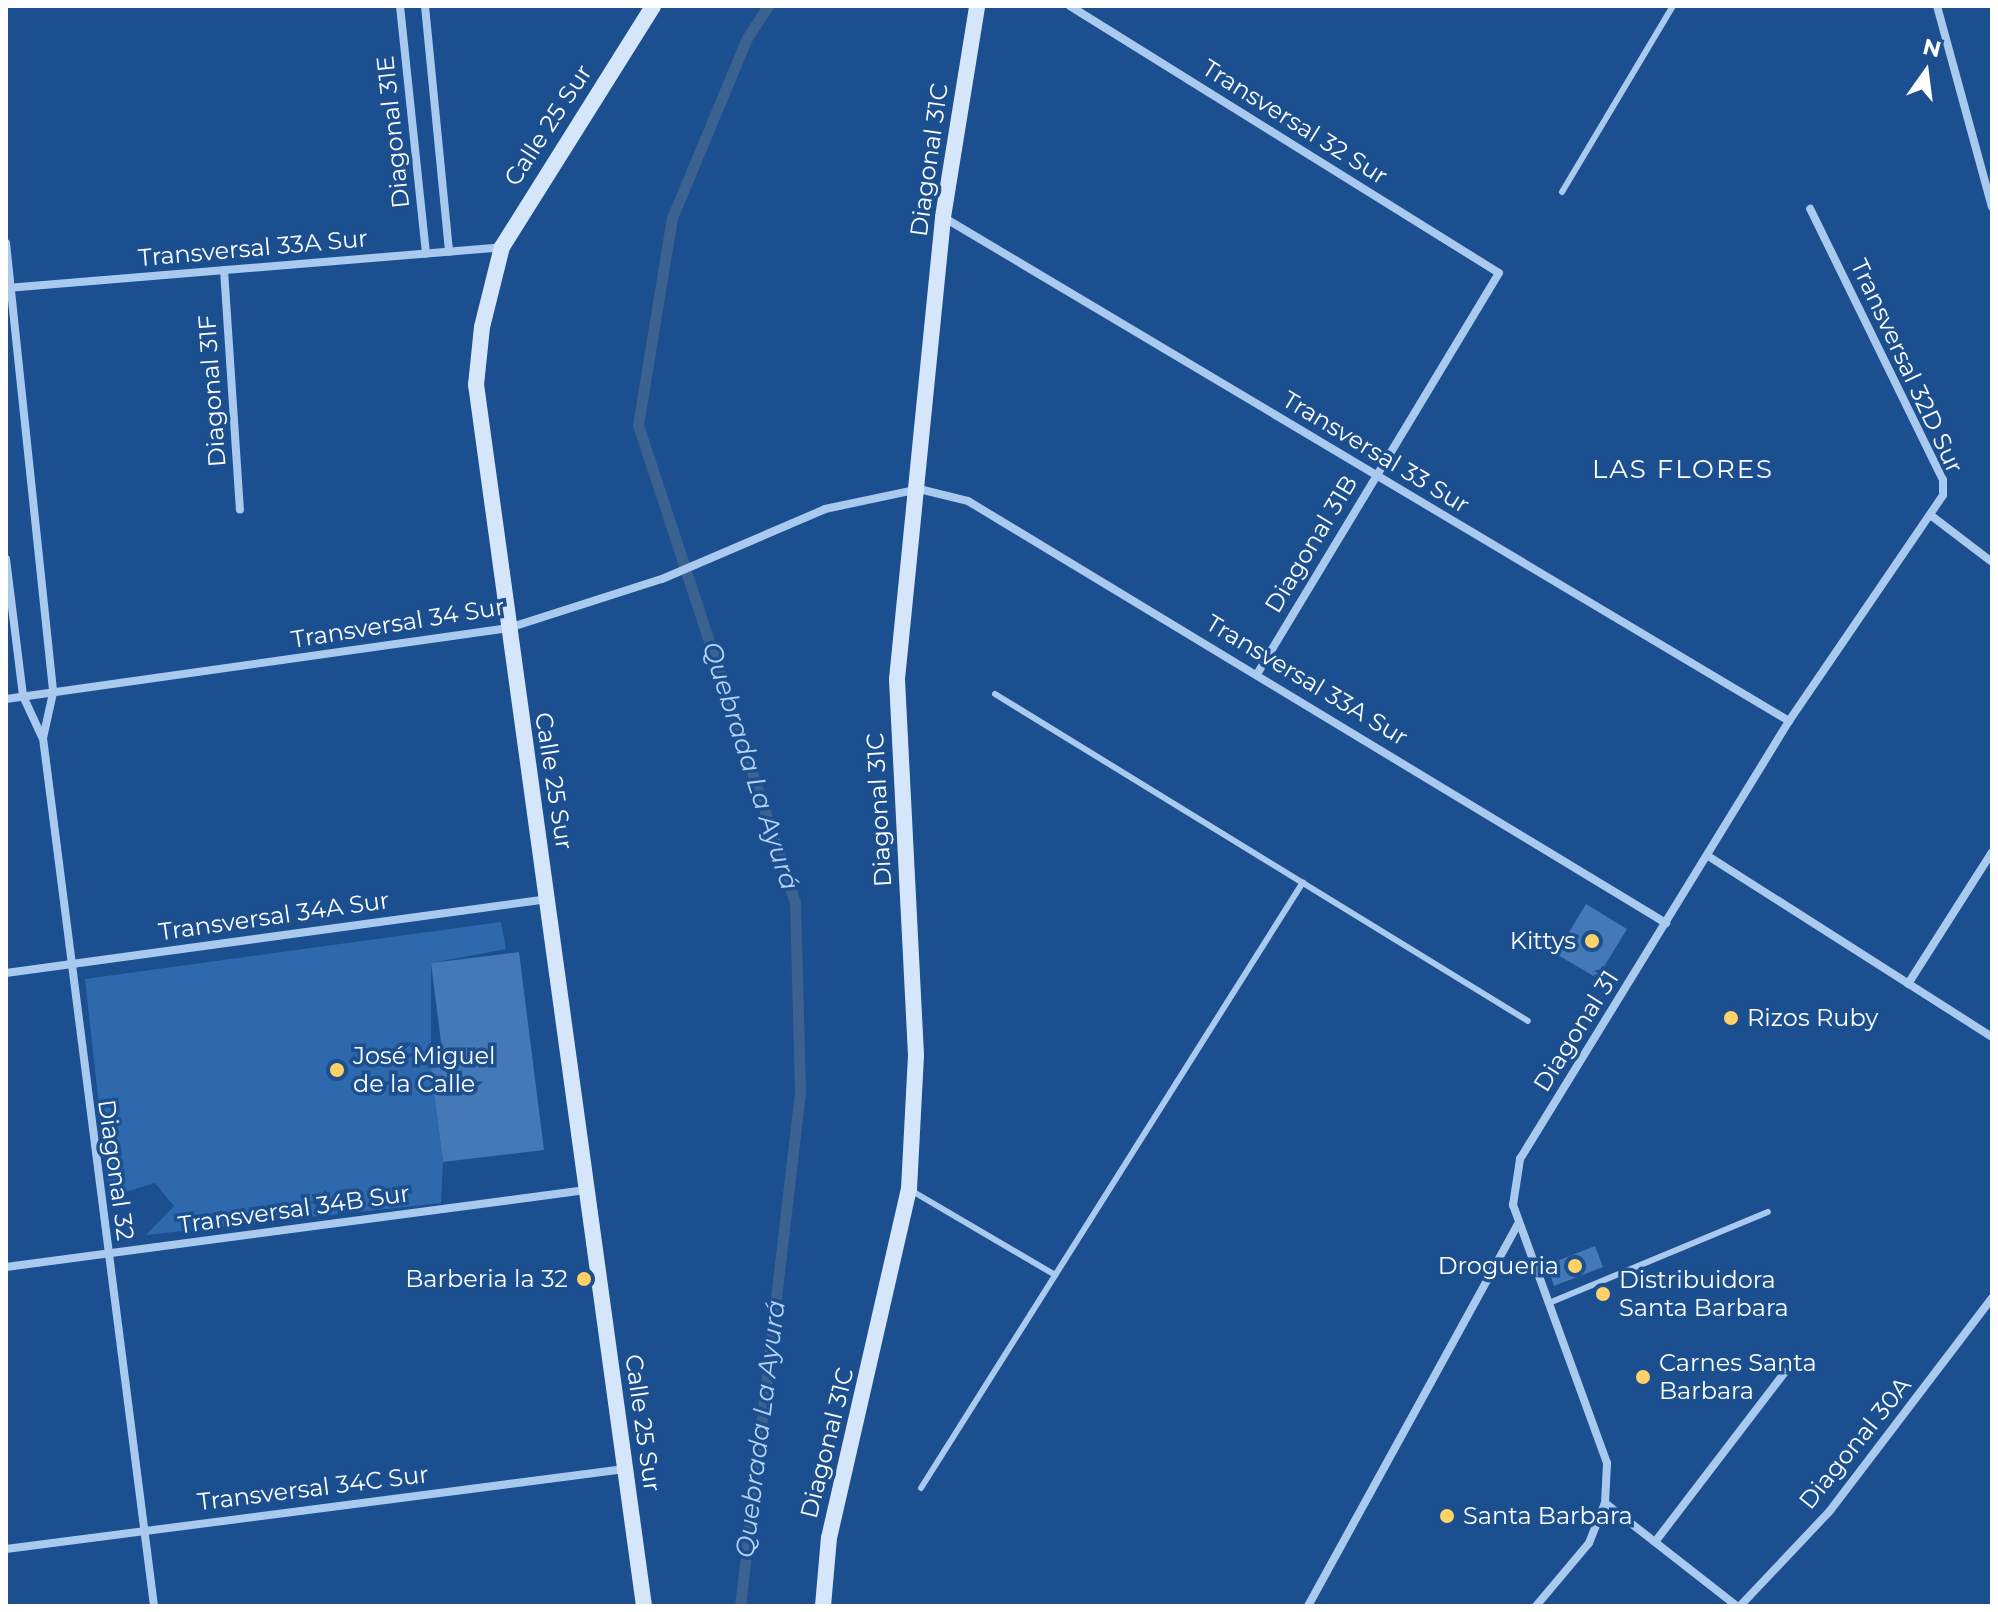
<!DOCTYPE html>
<html>
<head>
<meta charset="utf-8">
<style>
	body { margin:0 }
	#map { position:relative; width:1998px; height:1612px; overflow:hidden; background:#1b4f8f; font-family:Montserrat,sans-serif }
	div>[style] { position:absolute }
	.green>* { inset:0; background:#2e69ad }
	.stream>* { height:11px; margin:-5.5px; padding:0 5.5px; transform-origin:5.5px; border-radius:5.5px; background:#3c6290 }
	.building>* { inset:0; background:#4478b7 }
	.lane>* { height:6px; margin:-3px; padding:0 3px; transform-origin:3px; border-radius:3px; background:#a9c9ee }
	.street>* { height:8px; margin:-4px; padding:0 4px; transform-origin:4px; border-radius:4px; background:#a9c9ee }
	.secondary>* { height:16px; margin:-8px; padding:0 8px; transform-origin:8px; border-radius:8px; background:#d6e6fa }
	.dots>* { width:22px; height:22px; translate:-50% -50%; box-sizing:border-box; border:4px solid #1b4f8f; border-radius:50% }
	span { translate:-50% -50%; white-space:nowrap; text-align:center; line-height:1.15; -webkit-text-stroke:7px #1b4f8f; paint-order:stroke }
	.street-label { font-size:24px; color:#fff }
	.poi-label { font-size:24px; color:#fff }
	.right { translate:-100% -50%; text-align:right }
	.left { translate:0 -50%; text-align:left }
	.neighbourhood-label { font-size:26px; color:#fff; letter-spacing:2px }
	.water-label { font-size:26px; color:#b5d3f5; font-style:italic }
	.frame { position:absolute; inset:0; border:8px solid #fff; pointer-events:none }
	.north { position:absolute; left:1886px; top:32px; width:80px; height:80px; -webkit-text-stroke:6px #1b4f8f; paint-order:stroke; rotate:14deg; font-size:22px; font-weight:700; line-height:32px; text-align:center; color:#fff }
	.north::after { content:''; display:block; margin:auto; width:28px; height:36px; background:#fff; clip-path:polygon(50% 0,100% 100%,50% 72%,0 100%) }
</style>
</head>
<body>
<div id="map">
	<div class="green">
		<div style="clip-path:polygon(501px 922px,506px 949px,431px 963px,431px 1068px,443px 1162px,441px 1203px,146px 1235px,174px 1206px,155px 1183px,109px 1197px,85px 979px)"></div>
	</div>
	<div class="stream">
		<div style="left:740px;top:1606px;width:517px;rotate:-83.34deg"></div>
		<div style="left:800px;top:1092px;width:189px;rotate:-91.5deg"></div>
		<div style="left:795px;top:903px;width:503px;rotate:-108.18deg"></div>
		<div style="left:638px;top:425px;width:210px;rotate:-80.7deg"></div>
		<div style="left:672px;top:218px;width:195px;rotate:-67.4deg"></div>
		<div style="left:747px;top:38px;width:38px;rotate:-57deg"></div>
	</div>
	<div class="building">
		<div style="clip-path:polygon(1586px 904px,1627px 929px,1597px 978px,1556px 954px)"></div>
		<div style="clip-path:polygon(519px 952px,544px 1150px,443px 1162px,431px 1068px,444px 1066px,431px 963px)"></div>
		<div style="clip-path:polygon(1595px 1246px,1603px 1267px,1554px 1286px,1547px 1265px)"></div>
	</div>
	<div class="lane">
		<div style="left:1562px;top:192px;width:217px;rotate:-59.2deg"></div>
		<div style="left:995px;top:694px;width:625px;rotate:31.53deg"></div>
		<div style="left:912px;top:1191px;width:166px;rotate:30.4deg"></div>
		<div style="left:1549px;top:1303px;width:237px;rotate:-22.6deg"></div>
		<div style="left:921px;top:1488px;width:716px;rotate:-57.77deg"></div>
	</div>
	<div class="street">
		<div style="left:400px;top:6px;width:249px;rotate:84deg"></div>
		<div style="left:425px;top:6px;width:247px;rotate:84.4deg"></div>
		<div style="left:1070px;top:6px;width:505px;rotate:31.9deg"></div>
		<div style="left:1499px;top:273px;width:467px;rotate:121.1deg"></div>
		<div style="left:1937px;top:6px;width:208px;rotate:74.7deg"></div>
		<div style="left:943px;top:217px;width:985px;rotate:30.78deg"></div>
		<div style="left:6px;top:243px;width:452px;rotate:84deg"></div>
		<div style="left:53px;top:693px;width:46px;rotate:102.5deg"></div>
		<div style="left:43px;top:738px;width:875px;rotate:82.71deg"></div>
		<div style="left:224px;top:270px;width:240px;rotate:86.2deg"></div>
		<div style="left:7px;top:288px;width:497px;rotate:-4.7deg"></div>
		<div style="left:1933px;top:517px;width:74px;rotate:37.3deg"></div>
		<div style="left:6px;top:559px;width:138px;rotate:82.9deg"></div>
		<div style="left:23px;top:696px;width:45px;rotate:65.1deg"></div>
		<div style="left:6px;top:699px;width:508px;rotate:-8.03deg"></div>
		<div style="left:509px;top:628px;width:161px;rotate:-17.8deg"></div>
		<div style="left:662px;top:579px;width:177px;rotate:-23.2deg"></div>
		<div style="left:825px;top:509px;width:96px;rotate:-12deg"></div>
		<div style="left:919px;top:489px;width:50px;rotate:13.8deg"></div>
		<div style="left:968px;top:501px;width:816px;rotate:31.16deg"></div>
		<div style="left:1708px;top:856px;width:337px;rotate:32.5deg"></div>
		<div style="left:6px;top:973px;width:547px;rotate:-7.77deg"></div>
		<div style="left:1908px;top:984px;width:156px;rotate:-57.5deg"></div>
		<div style="left:6px;top:1267px;width:585px;rotate:-7.56deg"></div>
		<div style="left:1605px;top:1503px;width:167px;rotate:38deg"></div>
		<div style="left:1655px;top:1542px;width:214px;rotate:-52.6deg"></div>
		<div style="left:6px;top:1549px;width:624px;rotate:-7.36deg"></div>
		<div style="left:1308px;top:1606px;width:436px;rotate:-61.2deg"></div>
		<div style="left:1536px;top:1606px;width:82px;rotate:-49.9deg"></div>
		<div style="left:1589px;top:1543px;width:43px;rotate:-68.2deg"></div>
		<div style="left:1605px;top:1503px;width:40px;rotate:-87.1deg"></div>
		<div style="left:1607px;top:1463px;width:275px;rotate:-110deg"></div>
		<div style="left:1513px;top:1205px;width:47px;rotate:-81.3deg"></div>
		<div style="left:1520px;top:1159px;width:514px;rotate:-58.44deg"></div>
		<div style="left:1789px;top:721px;width:273px;rotate:-55.7deg"></div>
		<div style="left:1943px;top:495px;width:15px;rotate:-90deg"></div>
		<div style="left:1943px;top:480px;width:302px;rotate:-116.1deg"></div>
		<div style="left:1740px;top:1606px;width:129px;rotate:-46.6deg"></div>
		<div style="left:1829px;top:1512px;width:269px;rotate:-52.7deg"></div>
	</div>
	<div class="secondary">
		<div style="left:644px;top:1606px;width:1233px;rotate:-97.83deg"></div>
		<div style="left:476px;top:385px;width:58px;rotate:-84.1deg"></div>
		<div style="left:482px;top:327px;width:82px;rotate:-76deg"></div>
		<div style="left:502px;top:247px;width:284px;rotate:-57.9deg"></div>
		<div style="left:823px;top:1606px;width:68px;rotate:-85deg"></div>
		<div style="left:829px;top:1538px;width:358px;rotate:-77.1deg"></div>
		<div style="left:909px;top:1189px;width:134px;rotate:-87deg"></div>
		<div style="left:916px;top:1055px;width:376px;rotate:-92.9deg"></div>
		<div style="left:897px;top:679px;width:464px;rotate:-84.3deg"></div>
		<div style="left:943px;top:217px;width:214px;rotate:-80.8deg"></div>
	</div>
	<div class="dots">
		<div style="left:1592px;top:941px;background:#ffd166"></div>
		<div style="left:1731px;top:1018px;background:#ffd166"></div>
		<div style="left:337px;top:1070px;background:#ffd166"></div>
		<div style="left:1575px;top:1266px;background:#ffd166"></div>
		<div style="left:584px;top:1279px;background:#ffd166"></div>
		<div style="left:1603px;top:1294px;background:#ffd166"></div>
		<div style="left:1643px;top:1377px;background:#ffd166"></div>
		<div style="left:1447px;top:1516px;background:#ffd166"></div>
	</div>
	<div class="street-label">
		<span style="left:1295px;top:122px;rotate:32deg">Transversal 32 Sur</span>
		<span style="left:548px;top:125px;rotate:-57deg">Calle 25 Sur</span>
		<span style="left:393px;top:132px;rotate:-96deg">Diagonal 31E</span>
		<span style="left:929px;top:160px;rotate:-82deg">Diagonal 31C</span>
		<span style="left:253px;top:248px;rotate:-5deg">Transversal 33A Sur</span>
		<span style="left:1907px;top:366px;rotate:65deg">Transversal 32D Sur</span>
		<span style="left:212px;top:391px;rotate:-94deg">Diagonal 31F</span>
		<span style="left:1376px;top:452px;rotate:31deg">Transversal 33 Sur</span>
		<span style="left:1311px;top:544px;rotate:-59deg">Diagonal 31B</span>
		<span style="left:398px;top:623px;rotate:-9deg">Transversal 34 Sur</span>
		<span style="left:1307px;top:680px;rotate:31deg">Transversal 33A Sur</span>
		<span style="left:554px;top:781px;rotate:81deg">Calle 25 Sur</span>
		<span style="left:879px;top:810px;rotate:-93deg">Diagonal 31C</span>
		<span style="left:274px;top:916px;rotate:-8deg">Transversal 34A Sur</span>
		<span style="left:1576px;top:1031px;rotate:-58deg">Diagonal 31</span>
		<span style="left:116px;top:1170px;rotate:82deg">Diagonal 32</span>
		<span style="left:294px;top:1209px;rotate:-8deg">Transversal 34B Sur</span>
		<span style="left:643px;top:1423px;rotate:82deg">Calle 25 Sur</span>
		<span style="left:827px;top:1443px;rotate:-76deg">Diagonal 31C</span>
		<span style="left:1855px;top:1443px;rotate:-51deg">Diagonal 30A</span>
		<span style="left:313px;top:1488px;rotate:-7deg">Transversal 34C Sur</span>
	</div>
	<div class="poi-label">
		<span class="right" style="left:1576px;top:941px">Kittys</span>
		<span class="left" style="left:1747px;top:1018px">Rizos Ruby</span>
		<span class="left" style="left:353px;top:1070px">José Miguel<br>de la Calle</span>
		<span class="right" style="left:1559px;top:1266px">Drogueria</span>
		<span class="right" style="left:568px;top:1279px">Barberia la 32</span>
		<span class="left" style="left:1619px;top:1294px">Distribuidora<br>Santa Barbara</span>
		<span class="left" style="left:1659px;top:1377px">Carnes Santa<br>Barbara</span>
		<span class="left" style="left:1463px;top:1516px">Santa Barbara</span>
	</div>
	<div class="neighbourhood-label">
		<span style="left:1683px;top:470px">LAS FLORES</span>
	</div>
	<div class="water-label">
		<span style="left:750px;top:766px;rotate:72deg">Quebrada La Ayurá</span>
		<span style="left:761px;top:1429px;rotate:-83deg">Quebrada La Ayurá</span>
	</div>
	<div class="frame"></div>
	<div class="north">N</div>
</div>
</body>
</html>
